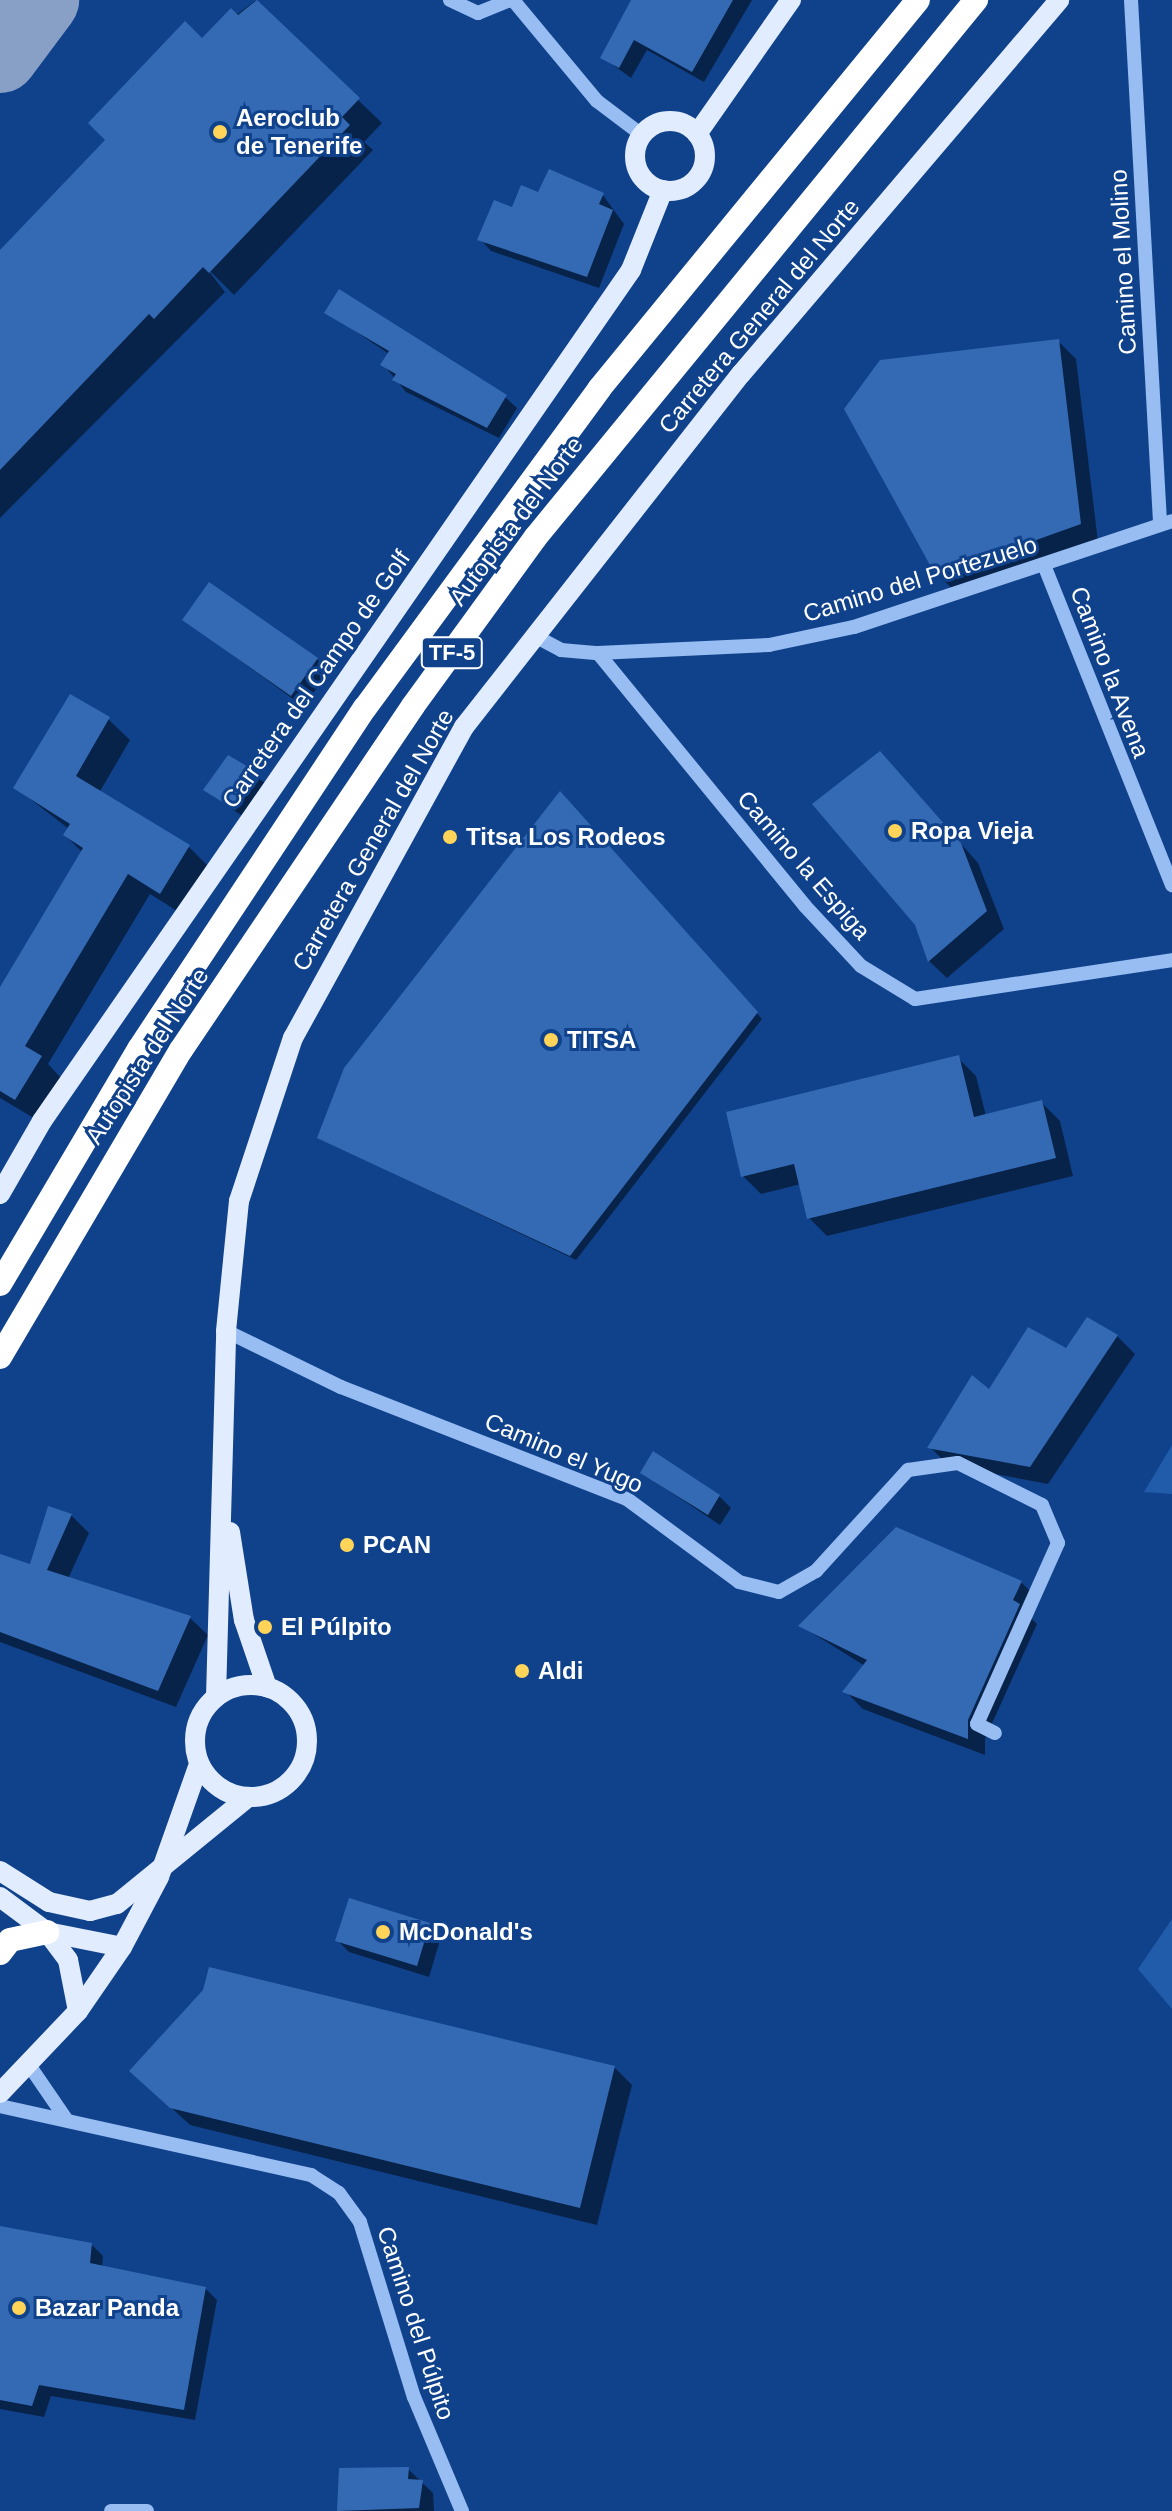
<!DOCTYPE html>
<html>
<head>
<meta charset="utf-8">
<style>
	body { margin:0 }
	#map { position:relative; width:1172px; height:2511px; overflow:hidden; background:#10428c; font-family:Arial,sans-serif }
	div>[style] { position:absolute }
	.green>* { inset:0; background:#215cab }
	.shadow>* { inset:0; background:#0007 }
	.taxiway>* { height:76px; margin:-38px; padding:0 38px; transform-origin:38px; border-radius:38px; background:#88a0c6 }
	.building>* { inset:0; background:#346ab3 }
	.minor>* { height:14px; margin:-7px; padding:0 7px; transform-origin:7px; border-radius:7px; background:#97bdf2 }
	.major>* { height:20px; margin:-10px; padding:0 10px; transform-origin:10px; border-radius:10px; background:#e2ecff }
	.major>.ring { margin:-10px; padding:0; box-sizing:content-box; background:none; border:20px solid #e2ecff; border-radius:50% }
	.highway>* { height:24px; margin:-12px; padding:0 12px; transform-origin:12px; border-radius:12px; background:#fff }
	.dots>* { width:22px; height:22px; translate:-50% -50%; box-sizing:border-box; border:4px solid #10428c; border-radius:50% }
	span { translate:-50% -50%; white-space:nowrap; text-align:center; line-height:1.15; -webkit-text-stroke:6px #10428c; paint-order:stroke }
	.shield-label span { padding:2px 6px; background:#10428c; border:2px solid; border-radius:6px; -webkit-text-stroke-width:0 }
	.shield-label { font-size:22px; color:#fff; font-weight:700 }
	.poi-label { font-size:24px; color:#fff; font-weight:700 }
	.left { translate:0 -50%; text-align:left }
	.street-label { font-size:24px; color:#fff }
</style>
</head>
<body>
<div id="map">
	<div class="green">
		<div style="clip-path:polygon(1172px 1445px,1172px 1494px,1144px 1492px)"></div>
		<div style="clip-path:polygon(1172px 1919px,1172px 2009px,1138px 1969px)"></div>
	</div>
	<div class="shadow">
		<div style="clip-path:polygon(634px 0,752px 0,704px 82px,647px 50px,631px 78px,602px 57px)"></div>
		<div style="clip-path:polygon(255px 1px,382px 123px,364px 142px,373px 150px,234px 295px,204px 265px,225px 292px,0 518px,0 252px,202px 40px)"></div>
		<div style="clip-path:polygon(602px 194px,624px 224px,599px 288px,491px 251px,480px 239px,539px 195px)"></div>
		<div style="clip-path:polygon(327px 312px,505px 397px,517px 408px,499px 438px,406px 392px,383px 364px,389px 354px)"></div>
		<div style="clip-path:polygon(1058px 341px,1076px 359px,1098px 542px,956px 593px,938px 574px)"></div>
		<div style="clip-path:polygon(185px 620px,317px 659px,328px 671px,304px 707px)"></div>
		<div style="clip-path:polygon(108px 719px,130px 740px,99px 793px,189px 847px,210px 868px,182px 914px,150px 894px,48px 1064px,62px 1079px,37px 1120px,0 1098px,0 991px,83px 853px,65px 835px,69px 829px,16px 788px)"></div>
		<div style="clip-path:polygon(228px 757px,272px 788px,248px 820px,205px 790px)"></div>
		<div style="clip-path:polygon(898px 772px,978px 863px,1004px 929px,947px 978px,929px 961px)"></div>
		<div style="clip-path:polygon(561px 794px,762px 1019px,576px 1260px,319px 1138px)"></div>
		<div style="clip-path:polygon(958px 1058px,976px 1076px,986px 1116px,1042px 1103px,1060px 1121px,1073px 1176px,827px 1236px,809px 1218px,801px 1184px,761px 1194px,743px 1176px)"></div>
		<div style="clip-path:polygon(1117px 1336px,1135px 1354px,1048px 1484px,948px 1465px,930px 1447px,990px 1392px,1067px 1351px)"></div>
		<div style="clip-path:polygon(642px 1473px,719px 1496px,731px 1508px,720px 1525px)"></div>
		<div style="clip-path:polygon(71px 1515px,89px 1533px,68px 1579px,190px 1618px,208px 1635px,176px 1707px,0 1642px,0 1557px,31px 1567px)"></div>
		<div style="clip-path:polygon(1021px 1582px,1039px 1600px,1031px 1618px,1037px 1624px,985px 1739px,985px 1755px,863px 1709px,845px 1691px,865px 1666px,801px 1626px)"></div>
		<div style="clip-path:polygon(429px 1925px,441px 1937px,429px 1977px,349px 1952px,338px 1941px)"></div>
		<div style="clip-path:polygon(614px 2067px,632px 2085px,597px 2225px,190px 2125px,150px 2088px)"></div>
		<div style="clip-path:polygon(0 2228px,91px 2244px,103px 2256px,102px 2268px,205px 2288px,217px 2300px,195px 2420px,51px 2396px,44px 2417px,0 2409px)"></div>
		<div style="clip-path:polygon(408px 2469px,433px 2493px,434px 2511px,339px 2511px,341px 2470px)"></div>
	</div>
	<div class="taxiway">
		<div style="left:0;top:55px;width:69px;rotate:-53.3deg"></div>
	</div>
	<div class="building">
		<div style="clip-path:polygon(257px 0,360px 98px,342px 117px,350px 125px,209px 273px,203px 267px,154px 319px,149px 314px,0 470px,0 250px,105px 140px,88px 123px,185px 21px,202px 38px,231px 8px,238px 15px)"></div>
		<div style="clip-path:polygon(631px 0,733px 0,692px 72px,634px 40px,619px 68px,600px 58px)"></div>
		<div style="clip-path:polygon(549px 169px,604px 193px,599px 204px,613px 210px,587px 277px,477px 240px,494px 200px,512px 207px,521px 185px,538px 192px)"></div>
		<div style="clip-path:polygon(339px 289px,507px 395px,487px 428px,392px 380px,396px 374px,380px 365px,389px 351px,324px 313px)"></div>
		<div style="clip-path:polygon(1059px 339px,1081px 524px,936px 576px,844px 409px,880px 360px)"></div>
		<div style="clip-path:polygon(209px 582px,318px 658px,291px 696px,182px 620px)"></div>
		<div style="clip-path:polygon(70px 694px,110px 717px,76px 776px,190px 845px,160px 894px,128px 874px,25px 1046px,42px 1056px,15px 1100px,0 1091px,0 987px,83px 848px,63px 835px,70px 824px,13px 788px)"></div>
		<div style="clip-path:polygon(880px 751px,961px 843px,987px 911px,928px 962px,915px 925px,812px 804px)"></div>
		<div style="clip-path:polygon(228px 755px,262px 775px,235px 810px,203px 790px)"></div>
		<div style="clip-path:polygon(560px 791px,758px 1012px,570px 1256px,317px 1138px,344px 1068px)"></div>
		<div style="clip-path:polygon(959px 1055px,974px 1117px,1042px 1100px,1056px 1158px,807px 1219px,794px 1164px,741px 1177px,726px 1112px)"></div>
		<div style="clip-path:polygon(1087px 1317px,1118px 1335px,1030px 1467px,927px 1448px,972px 1375px,989px 1389px,1028px 1327px,1066px 1348px)"></div>
		<div style="clip-path:polygon(653px 1451px,720px 1495px,708px 1515px,640px 1473px)"></div>
		<div style="clip-path:polygon(48px 1506px,72px 1514px,47px 1570px,191px 1616px,158px 1691px,0 1632px,0 1554px,30px 1564px)"></div>
		<div style="clip-path:polygon(896px 1527px,1022px 1581px,1013px 1600px,1020px 1604px,968px 1720px,968px 1739px,842px 1692px,867px 1660px,798px 1626px)"></div>
		<div style="clip-path:polygon(349px 1898px,430px 1923px,417px 1966px,335px 1941px)"></div>
		<div style="clip-path:polygon(209px 1967px,615px 2066px,580px 2208px,170px 2108px,129px 2071px,203px 1990px)"></div>
		<div style="clip-path:polygon(0 2226px,92px 2243px,90px 2263px,206px 2287px,184px 2410px,39px 2385px,32px 2406px,0 2400px)"></div>
		<div style="clip-path:polygon(409px 2467px,408px 2479px,423px 2480px,419px 2508px,337px 2511px,339px 2468px)"></div>
	</div>
	<div class="minor">
		<div style="left:450px;top:0;width:31px;rotate:25deg"></div>
		<div style="left:478px;top:13px;width:35px;rotate:-22deg"></div>
		<div style="left:513px;top:0;width:131px;rotate:50.3deg"></div>
		<div style="left:597px;top:101px;width:56px;rotate:37.1deg"></div>
		<div style="left:1131px;top:0;width:523px;rotate:86.82deg"></div>
		<div style="left:1044px;top:565px;width:345px;rotate:68.2deg"></div>
		<div style="left:533px;top:635px;width:32px;rotate:28deg"></div>
		<div style="left:561px;top:650px;width:37px;rotate:5deg"></div>
		<div style="left:598px;top:653px;width:171px;rotate:-2.7deg"></div>
		<div style="left:769px;top:645px;width:87px;rotate:-12deg"></div>
		<div style="left:854px;top:627px;width:335px;rotate:-18.4deg"></div>
		<div style="left:598px;top:653px;width:327px;rotate:50.7deg"></div>
		<div style="left:805px;top:906px;width:82px;rotate:47deg"></div>
		<div style="left:861px;top:966px;width:63px;rotate:31.4deg"></div>
		<div style="left:915px;top:999px;width:260px;rotate:-8.6deg"></div>
		<div style="left:226px;top:1331px;width:128px;rotate:26deg"></div>
		<div style="left:341px;top:1387px;width:307px;rotate:21.4deg"></div>
		<div style="left:627px;top:1499px;width:139px;rotate:36.5deg"></div>
		<div style="left:739px;top:1582px;width:41px;rotate:14deg"></div>
		<div style="left:779px;top:1592px;width:43px;rotate:-29.6deg"></div>
		<div style="left:816px;top:1571px;width:137px;rotate:-47.7deg"></div>
		<div style="left:908px;top:1470px;width:50px;rotate:-8deg"></div>
		<div style="left:958px;top:1463px;width:94px;rotate:26.6deg"></div>
		<div style="left:1042px;top:1505px;width:41px;rotate:67.2deg"></div>
		<div style="left:1058px;top:1543px;width:198px;rotate:114.1deg"></div>
		<div style="left:977px;top:1724px;width:20px;rotate:27deg"></div>
		<div style="left:29px;top:2065px;width:65px;rotate:55.6deg"></div>
		<div style="left:0;top:2106px;width:319px;rotate:12.5deg"></div>
		<div style="left:311px;top:2175px;width:33px;rotate:33deg"></div>
		<div style="left:339px;top:2193px;width:36px;rotate:54deg"></div>
		<div style="left:360px;top:2222px;width:183px;rotate:72.9deg"></div>
		<div style="left:414px;top:2397px;width:124px;rotate:67.2deg"></div>
		<div style="left:111px;top:2511px;width:36px"></div>
	</div>
	<div class="major">
		<div class="ring" style="left:635px;top:121px;width:50px;height:50px"></div>
		<div style="left:697px;top:134px;width:164px;rotate:-55deg"></div>
		<div style="left:0;top:1194px;width:84px;rotate:-60.1deg"></div>
		<div style="left:42px;top:1121px;width:1035px;rotate:-55.31deg"></div>
		<div style="left:631px;top:270px;width:86px;rotate:-68.2deg"></div>
		<div style="left:230px;top:1532px;width:89px;rotate:81deg"></div>
		<div style="left:244px;top:1620px;width:71px;rotate:71.1deg"></div>
		<div class="ring" style="left:195px;top:1685px;width:92px;height:92px"></div>
		<div style="left:216px;top:1697px;width:366px;rotate:-88.4deg"></div>
		<div style="left:226px;top:1331px;width:131px;rotate:-84.3deg"></div>
		<div style="left:239px;top:1201px;width:172px;rotate:-71.7deg"></div>
		<div style="left:293px;top:1038px;width:355px;rotate:-61.2deg"></div>
		<div style="left:464px;top:727px;width:449px;rotate:-51.9deg"></div>
		<div style="left:741px;top:374px;width:491px;rotate:-49.6deg"></div>
		<div style="left:0;top:1871px;width:58px;rotate:32.3deg"></div>
		<div style="left:49px;top:1902px;width:42px;rotate:12.4deg"></div>
		<div style="left:90px;top:1911px;width:28px;rotate:-15deg"></div>
		<div style="left:117px;top:1904px;width:169px;rotate:-39.2deg"></div>
		<div style="left:0;top:1897px;width:59px;rotate:36.7deg"></div>
		<div style="left:47px;top:1932px;width:35px;rotate:53deg"></div>
		<div style="left:68px;top:1960px;width:52px;rotate:78.9deg"></div>
		<div style="left:47px;top:1932px;width:76px;rotate:11.3deg"></div>
		<div style="left:0;top:2093px;width:113px;rotate:-46.4deg"></div>
		<div style="left:78px;top:2011px;width:78px;rotate:-55.5deg"></div>
		<div style="left:122px;top:1947px;width:79px;rotate:-62.1deg"></div>
		<div style="left:159px;top:1877px;width:120px;rotate:-70.5deg"></div>
	</div>
	<div class="highway">
		<div style="left:0;top:1284px;width:273px;rotate:-59.4deg"></div>
		<div style="left:139px;top:1049px;width:409px;rotate:-56.5deg"></div>
		<div style="left:365px;top:708px;width:396px;rotate:-53.7deg"></div>
		<div style="left:599px;top:389px;width:503px;rotate:-50.65deg"></div>
		<div style="left:0;top:1357px;width:356px;rotate:-59.5deg"></div>
		<div style="left:181px;top:1050px;width:415px;rotate:-56deg"></div>
		<div style="left:413px;top:706px;width:208px;rotate:-54deg"></div>
		<div style="left:535px;top:538px;width:696px;rotate:-50.66deg"></div>
		<div style="left:0;top:1953px;width:16px;rotate:-52deg"></div>
		<div style="left:10px;top:1940px;width:38px;rotate:-12deg"></div>
	</div>
	<div class="dots">
		<div style="left:220px;top:132px;background:#ffd458"></div>
		<div style="left:895px;top:831px;background:#ffd458"></div>
		<div style="left:450px;top:837px;background:#ffd458"></div>
		<div style="left:551px;top:1040px;background:#ffd458"></div>
		<div style="left:347px;top:1545px;background:#ffd458"></div>
		<div style="left:265px;top:1627px;background:#ffd458"></div>
		<div style="left:522px;top:1671px;background:#ffd458"></div>
		<div style="left:383px;top:1932px;background:#ffd458"></div>
		<div style="left:19px;top:2308px;background:#ffd458"></div>
	</div>
	<div class="shield-label">
		<span style="left:452px;top:653px">TF-5</span>
	</div>
	<div class="poi-label">
		<span class="left" style="left:236px;top:132px">Aeroclub<br>de Tenerife</span>
		<span class="left" style="left:911px;top:831px">Ropa Vieja</span>
		<span class="left" style="left:466px;top:837px">Titsa Los Rodeos</span>
		<span class="left" style="left:567px;top:1040px">TITSA</span>
		<span class="left" style="left:363px;top:1545px">PCAN</span>
		<span class="left" style="left:281px;top:1627px">El Púlpito</span>
		<span class="left" style="left:538px;top:1671px">Aldi</span>
		<span class="left" style="left:399px;top:1932px">McDonald's</span>
		<span class="left" style="left:35px;top:2308px">Bazar Panda</span>
	</div>
	<div class="street-label">
		<span style="left:1123px;top:262px;rotate:-93deg">Camino el Molino</span>
		<span style="left:759px;top:316px;rotate:-50deg">Carretera General del Norte</span>
		<span style="left:516px;top:521px;rotate:-53deg">Autopista del Norte</span>
		<span style="left:920px;top:579px;rotate:-17deg">Camino del Portezuelo</span>
		<span style="left:1110px;top:672px;rotate:69deg">Camino la Avena</span>
		<span style="left:316px;top:679px;rotate:-55deg">Carretera del Campo de Golf</span>
		<span style="left:373px;top:840px;rotate:-60deg">Carretera General del Norte</span>
		<span style="left:804px;top:865px;rotate:49deg">Camino la Espiga</span>
		<span style="left:147px;top:1056px;rotate:-57deg">Autopista del Norte</span>
		<span style="left:564px;top:1453px;rotate:23deg">Camino el Yugo</span>
		<span style="left:416px;top:2323px;rotate:72deg">Camino del Púlpito</span>
	</div>
</div>
</body>
</html>
